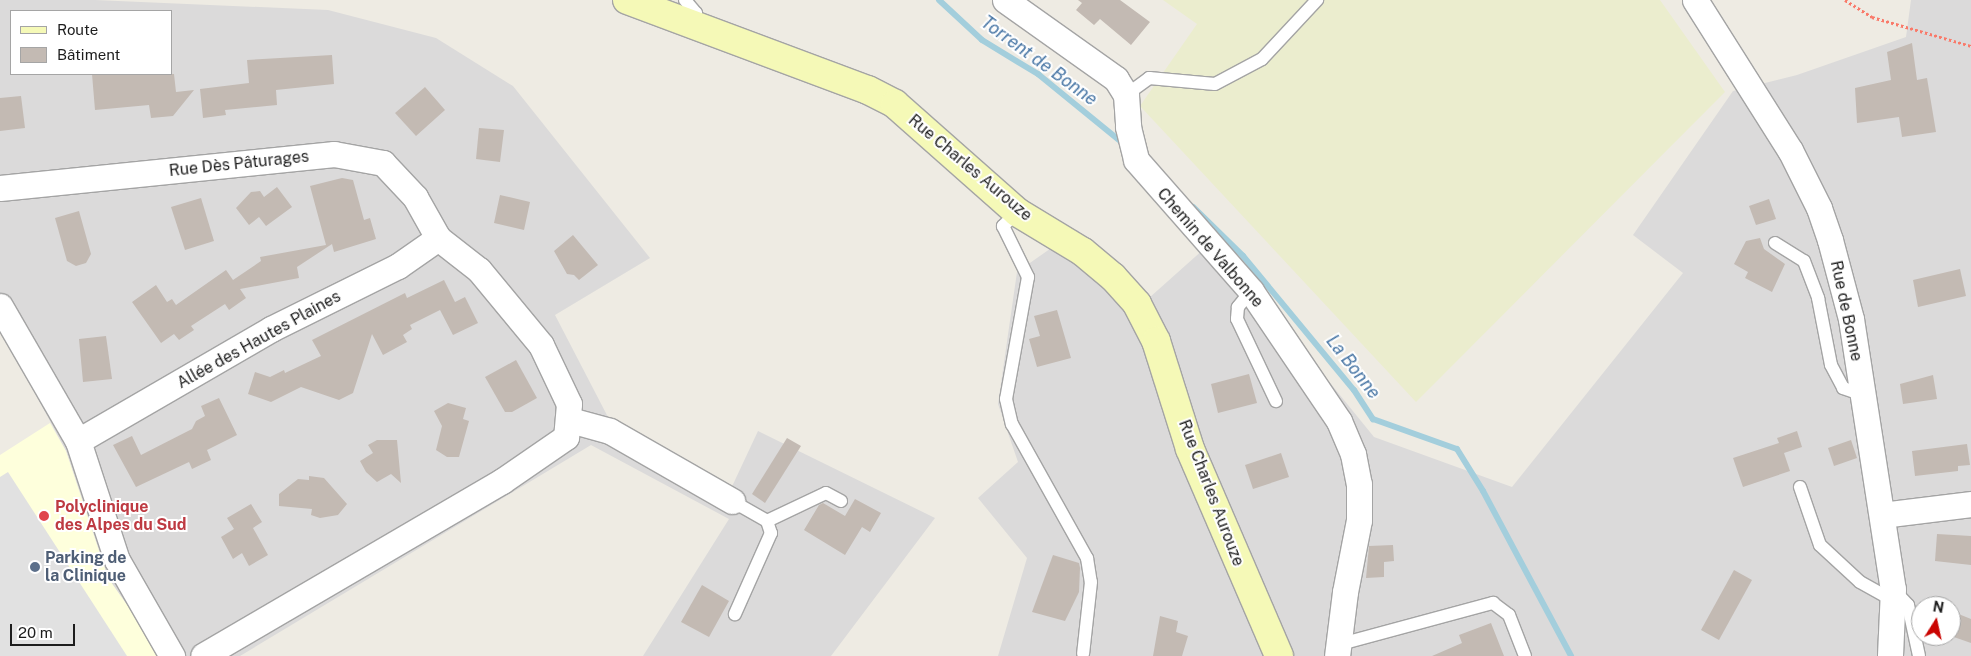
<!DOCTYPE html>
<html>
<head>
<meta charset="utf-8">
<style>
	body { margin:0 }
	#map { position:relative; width:1971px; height:656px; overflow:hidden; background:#eeebe3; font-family:"Public Sans",sans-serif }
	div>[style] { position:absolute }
	.residential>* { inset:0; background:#dbdada }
	.education>* { inset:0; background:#feffdc }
	.farmland>* { inset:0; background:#ebedce }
	.parking>* { inset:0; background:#e1e1e1 }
	.stream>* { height:6px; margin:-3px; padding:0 3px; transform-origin:3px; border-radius:3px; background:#a3cedc }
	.building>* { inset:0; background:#c3bab3 }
	.path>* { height:3px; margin-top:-1.5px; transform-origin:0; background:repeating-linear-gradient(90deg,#f97a6a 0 2.5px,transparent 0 5px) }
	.roads { filter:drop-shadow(1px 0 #a4a4a4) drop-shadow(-1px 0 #a4a4a4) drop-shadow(0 1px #a4a4a4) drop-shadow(0 -1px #a4a4a4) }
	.lane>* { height:12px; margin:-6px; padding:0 6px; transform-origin:6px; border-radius:6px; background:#fff }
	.street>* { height:25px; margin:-12.5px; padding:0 12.5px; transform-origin:12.5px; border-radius:12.5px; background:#fff }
	.secondary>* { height:28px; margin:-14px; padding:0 14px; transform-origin:14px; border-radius:14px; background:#f5f9b7 }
	.dots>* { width:14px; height:14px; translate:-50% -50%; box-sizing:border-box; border:2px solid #fff; border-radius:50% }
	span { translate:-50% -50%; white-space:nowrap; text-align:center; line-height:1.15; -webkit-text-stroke:4px #fff; paint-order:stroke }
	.street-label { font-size:16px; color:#1d1d1d }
	.health-label { font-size:16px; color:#be3a42; font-weight:700 }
	.left { translate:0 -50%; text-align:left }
	.service-label { font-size:16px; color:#4e5e75; font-weight:700 }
	.water-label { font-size:18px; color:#4775a4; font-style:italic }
	.legend { position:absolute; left:10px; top:10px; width:162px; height:65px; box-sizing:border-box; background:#fff; border:1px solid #a5a5a5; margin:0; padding:6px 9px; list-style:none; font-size:15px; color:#1d1d1d }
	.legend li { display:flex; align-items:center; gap:10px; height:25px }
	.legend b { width:25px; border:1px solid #a5a5a5 }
	.north { position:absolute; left:1911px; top:596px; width:50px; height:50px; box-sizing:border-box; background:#fff; border:1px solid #a5a5a5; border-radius:50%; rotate:10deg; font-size:14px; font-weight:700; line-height:20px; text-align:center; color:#1d1d1d }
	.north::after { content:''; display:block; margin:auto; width:18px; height:22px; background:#ca0401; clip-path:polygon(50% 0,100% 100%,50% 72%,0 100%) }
	.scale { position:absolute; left:10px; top:624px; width:65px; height:22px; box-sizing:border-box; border:2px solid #1d1d1d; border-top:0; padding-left:6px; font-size:15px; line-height:18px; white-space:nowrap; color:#1d1d1d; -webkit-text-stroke:4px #fff; paint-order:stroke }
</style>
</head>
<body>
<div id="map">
	<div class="residential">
		<div style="clip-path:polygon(evenodd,0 0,95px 0,328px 10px,436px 38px,513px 86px,650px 258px,555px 315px,610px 421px,728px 495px,758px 431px,935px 518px,831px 656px,643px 656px,729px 519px,591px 445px,240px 656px,163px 656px,108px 578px,66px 451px,0 328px,0 0,11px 11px,171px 11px,171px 74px,11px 74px,11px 11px)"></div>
		<div style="clip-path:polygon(evenodd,1911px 0,1971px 0,1971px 656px,998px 656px,1027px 558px,978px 498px,1018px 462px,998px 404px,1017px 272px,1077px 230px,1149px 298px,1214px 240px,1374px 437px,1512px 487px,1683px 273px,1633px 235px,1733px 91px,1797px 75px,1906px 37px,1911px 0,1921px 606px,1951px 606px,1951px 636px,1921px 636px,1921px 606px)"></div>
	</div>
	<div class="education">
		<div style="clip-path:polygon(50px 423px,66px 451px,108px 578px,163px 656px,0 656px,0 455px)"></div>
	</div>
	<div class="farmland">
		<div style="clip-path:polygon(1163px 0,1660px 0,1725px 92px,1416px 402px,1140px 106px,1197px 24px)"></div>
	</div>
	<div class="parking">
		<div style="clip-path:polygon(8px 472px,127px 656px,0 656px,0 477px)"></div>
	</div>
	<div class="stream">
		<div style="left:939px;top:0;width:59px;rotate:42.9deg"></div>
		<div style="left:982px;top:40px;width:66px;rotate:31.3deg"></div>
		<div style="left:1038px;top:74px;width:112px;rotate:39.2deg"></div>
		<div style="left:1193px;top:207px;width:70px;rotate:44.4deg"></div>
		<div style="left:1243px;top:256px;width:174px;rotate:50.4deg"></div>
		<div style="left:1354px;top:390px;width:35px;rotate:57deg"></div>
		<div style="left:1373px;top:419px;width:89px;rotate:19.7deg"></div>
		<div style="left:1457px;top:449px;width:49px;rotate:58.2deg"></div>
		<div style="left:1483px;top:491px;width:187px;rotate:61.9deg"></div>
	</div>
	<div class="building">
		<div style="clip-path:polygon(1078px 0,1120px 0,1150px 22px,1131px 45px,1100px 19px,1094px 25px,1076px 10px,1082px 3px)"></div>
		<div style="clip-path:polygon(1912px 43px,1917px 80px,1927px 78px,1936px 132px,1902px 137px,1899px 117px,1857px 123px,1855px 88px,1891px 80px,1887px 52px)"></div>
		<div style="clip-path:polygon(332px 55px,334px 84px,276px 90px,277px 105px,225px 110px,226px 115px,203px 118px,200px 89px,249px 83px,247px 60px)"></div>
		<div style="clip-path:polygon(92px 74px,174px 74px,176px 92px,194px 90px,173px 116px,151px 118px,149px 105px,95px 110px)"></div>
		<div style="clip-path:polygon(425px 87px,445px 110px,416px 136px,395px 113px)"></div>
		<div style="clip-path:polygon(21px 96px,25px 128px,0 131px,0 98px)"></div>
		<div style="clip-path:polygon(479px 128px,504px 130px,500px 162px,476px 159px)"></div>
		<div style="clip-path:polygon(342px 178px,353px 180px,364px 220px,370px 218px,376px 239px,334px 252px,332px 244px,297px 267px,299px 278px,240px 289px,246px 298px,229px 310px,225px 304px,191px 326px,194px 330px,179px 340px,174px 334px,161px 343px,132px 302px,156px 285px,167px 302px,172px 299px,176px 305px,226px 270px,233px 280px,261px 261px,260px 257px,326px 245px,310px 186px)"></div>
		<div style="clip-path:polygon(277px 187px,292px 207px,266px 226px,259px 217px,249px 225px,236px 208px,251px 192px,260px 191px,264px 197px)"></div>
		<div style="clip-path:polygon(500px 195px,530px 202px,524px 230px,494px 223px)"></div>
		<div style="clip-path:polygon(201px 198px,214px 241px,185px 250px,171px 207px)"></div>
		<div style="clip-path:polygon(1769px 199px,1776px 219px,1756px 225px,1749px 206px)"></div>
		<div style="clip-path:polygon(79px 211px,91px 254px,86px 263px,76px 266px,67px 261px,55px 218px)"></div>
		<div style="clip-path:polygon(573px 235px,598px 265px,579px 280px,574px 275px,567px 274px,554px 251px)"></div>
		<div style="clip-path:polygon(1760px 238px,1764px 249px,1785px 264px,1772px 292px,1745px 278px,1748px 272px,1734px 264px,1746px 241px)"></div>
		<div style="clip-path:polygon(1960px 269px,1966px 296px,1918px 307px,1913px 280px)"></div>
		<div style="clip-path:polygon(444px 280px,455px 302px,465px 297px,478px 323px,453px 335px,440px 310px,410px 325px,412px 329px,403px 335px,407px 342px,383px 355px,372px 334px,353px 393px,339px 400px,301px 387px,271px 402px,248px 394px,255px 372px,270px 377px,284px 370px,285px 373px,321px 356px,312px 340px,405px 293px,407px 298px)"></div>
		<div style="clip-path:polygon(1057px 310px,1071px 358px,1037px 367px,1029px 339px,1040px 336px,1034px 316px)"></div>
		<div style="clip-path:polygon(106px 336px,112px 379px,83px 382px,79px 339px)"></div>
		<div style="clip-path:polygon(516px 360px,537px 398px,512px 412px,505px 412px,485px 377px)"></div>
		<div style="clip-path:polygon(1249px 374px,1257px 403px,1218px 413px,1211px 384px)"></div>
		<div style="clip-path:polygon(1933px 375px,1937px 399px,1903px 404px,1900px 384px)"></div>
		<div style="clip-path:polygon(219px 398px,237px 435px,207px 450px,211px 460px,192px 469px,189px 462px,136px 487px,113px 445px,132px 436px,141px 455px,192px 429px,196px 421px,205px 416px,201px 406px)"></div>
		<div style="clip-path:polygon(448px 403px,466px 408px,463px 419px,469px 421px,459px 457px,447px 457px,436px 450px,442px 426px,434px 411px)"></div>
		<div style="clip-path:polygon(1797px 431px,1802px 447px,1784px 453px,1790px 471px,1743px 487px,1733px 458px,1779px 443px,1777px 438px)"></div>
		<div style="clip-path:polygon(787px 438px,801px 446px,765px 503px,752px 494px)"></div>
		<div style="clip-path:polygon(377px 440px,397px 440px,401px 483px,391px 474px,377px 482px,366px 472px,360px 461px,373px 453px,368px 445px)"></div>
		<div style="clip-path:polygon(1851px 440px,1857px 458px,1834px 466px,1828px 448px)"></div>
		<div style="clip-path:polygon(1967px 444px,1970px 465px,1958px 466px,1958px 471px,1915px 476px,1912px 451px)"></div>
		<div style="clip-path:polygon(1281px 453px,1289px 477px,1253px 489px,1245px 465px)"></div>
		<div style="clip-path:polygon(309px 476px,324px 478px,347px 504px,338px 515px,320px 518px,311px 515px,312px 509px,279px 506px,279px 494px,298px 479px,309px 480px)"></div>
		<div style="clip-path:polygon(855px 499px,881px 513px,870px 532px,862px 527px,845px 555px,804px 530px,819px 505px,823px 503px,845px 516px)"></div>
		<div style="clip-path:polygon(251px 504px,262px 522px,253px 528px,268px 555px,249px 566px,242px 553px,233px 559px,221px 537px,234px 529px,227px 518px)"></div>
		<div style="clip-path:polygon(1937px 534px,1971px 536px,1971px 565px,1935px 561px)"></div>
		<div style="clip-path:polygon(1393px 545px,1394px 561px,1384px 562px,1384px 577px,1366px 578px,1369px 546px)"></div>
		<div style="clip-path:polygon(1053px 555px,1079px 563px,1080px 568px,1079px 592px,1065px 621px,1032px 612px)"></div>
		<div style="clip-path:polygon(1734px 570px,1752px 580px,1719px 640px,1701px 630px)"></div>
		<div style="clip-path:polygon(702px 585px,729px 601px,709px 637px,681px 622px)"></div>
		<div style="clip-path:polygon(1951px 611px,1971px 619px,1971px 643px,1951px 636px)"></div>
		<div style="clip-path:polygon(1160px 616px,1178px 621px,1176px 632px,1188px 636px,1182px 656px,1153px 656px)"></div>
		<div style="clip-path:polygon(1491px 623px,1504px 656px,1432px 656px,1462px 643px,1459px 635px)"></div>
	</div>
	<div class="path">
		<div style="left:1845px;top:0;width:32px;rotate:32deg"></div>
		<div style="left:1872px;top:17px;width:103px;rotate:16.3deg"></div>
	</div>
	<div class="roads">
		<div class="lane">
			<div style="left:685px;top:0;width:17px;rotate:50deg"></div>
			<div style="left:696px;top:13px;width:13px;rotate:90deg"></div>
			<div style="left:1126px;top:95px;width:29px;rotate:-36deg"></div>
			<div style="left:1149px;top:78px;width:66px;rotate:5.2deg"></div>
			<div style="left:1215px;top:84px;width:53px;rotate:-28deg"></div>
			<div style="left:1262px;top:59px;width:81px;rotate:-47deg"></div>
			<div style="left:1017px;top:212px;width:20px;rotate:135deg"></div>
			<div style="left:1003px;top:226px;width:57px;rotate:63.9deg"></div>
			<div style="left:1028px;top:277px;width:124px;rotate:100.2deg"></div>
			<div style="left:1006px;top:399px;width:26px;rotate:77deg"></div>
			<div style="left:1012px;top:424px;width:154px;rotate:60.8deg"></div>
			<div style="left:1087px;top:558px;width:24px;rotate:81deg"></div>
			<div style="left:1091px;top:582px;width:72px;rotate:96.3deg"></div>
			<div style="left:1775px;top:243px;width:34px;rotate:32deg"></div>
			<div style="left:1804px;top:261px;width:40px;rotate:69deg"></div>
			<div style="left:1818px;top:298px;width:68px;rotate:79deg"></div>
			<div style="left:1831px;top:365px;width:26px;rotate:62deg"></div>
			<div style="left:1843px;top:388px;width:21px;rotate:19deg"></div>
			<div style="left:1251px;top:291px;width:21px;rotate:129deg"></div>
			<div style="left:1238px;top:307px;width:12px;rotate:95deg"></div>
			<div style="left:1237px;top:319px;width:91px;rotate:64.6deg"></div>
			<div style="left:1800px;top:487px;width:61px;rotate:71deg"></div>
			<div style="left:1820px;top:545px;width:54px;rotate:42.8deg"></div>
			<div style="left:1860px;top:582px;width:38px;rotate:29deg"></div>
			<div style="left:732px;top:501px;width:40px;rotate:29.7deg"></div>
			<div style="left:767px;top:521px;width:13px;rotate:72deg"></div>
			<div style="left:771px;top:533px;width:89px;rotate:114deg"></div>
			<div style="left:767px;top:521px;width:65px;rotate:-25.4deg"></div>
			<div style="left:826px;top:493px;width:17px;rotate:28deg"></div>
			<div style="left:1893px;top:589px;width:22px;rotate:47deg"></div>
			<div style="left:1908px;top:605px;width:52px;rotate:77.8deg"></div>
			<div style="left:1337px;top:645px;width:162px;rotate:-15.1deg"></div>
			<div style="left:1493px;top:603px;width:20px;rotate:37deg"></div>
			<div style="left:1509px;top:615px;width:44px;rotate:68.7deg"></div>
		</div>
		<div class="street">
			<div style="left:1005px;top:0;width:136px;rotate:35.4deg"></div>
			<div style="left:1116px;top:79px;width:19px;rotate:58deg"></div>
			<div style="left:1126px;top:95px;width:32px;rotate:86deg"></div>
			<div style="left:1128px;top:127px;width:34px;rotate:76deg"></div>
			<div style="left:1136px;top:160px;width:174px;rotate:48.7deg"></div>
			<div style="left:1251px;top:291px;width:157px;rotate:55.9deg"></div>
			<div style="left:1339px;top:421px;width:36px;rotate:67deg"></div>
			<div style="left:1353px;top:454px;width:31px;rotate:79deg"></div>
			<div style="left:1359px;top:484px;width:36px;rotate:90deg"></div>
			<div style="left:1359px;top:520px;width:73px;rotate:101deg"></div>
			<div style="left:1345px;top:592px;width:64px;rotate:97.1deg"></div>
			<div style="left:1695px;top:0;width:178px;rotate:57.7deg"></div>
			<div style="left:1790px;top:150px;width:65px;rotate:63.4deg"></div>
			<div style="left:1819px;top:208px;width:34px;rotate:71deg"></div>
			<div style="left:1830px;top:240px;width:82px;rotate:75.1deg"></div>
			<div style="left:1851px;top:319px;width:273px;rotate:81.2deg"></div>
			<div style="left:1893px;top:589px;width:67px;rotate:92.6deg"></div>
			<div style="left:0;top:188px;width:336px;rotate:-5.8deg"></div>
			<div style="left:334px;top:154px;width:50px;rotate:10.4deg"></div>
			<div style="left:383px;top:163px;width:47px;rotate:46.7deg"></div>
			<div style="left:415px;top:197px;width:47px;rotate:60.7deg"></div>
			<div style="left:438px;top:238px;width:52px;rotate:38deg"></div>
			<div style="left:479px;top:270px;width:97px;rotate:50.4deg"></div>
			<div style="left:541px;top:345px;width:65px;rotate:64.6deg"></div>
			<div style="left:569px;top:404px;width:33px;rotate:95deg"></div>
			<div style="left:566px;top:437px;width:78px;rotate:145.5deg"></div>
			<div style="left:502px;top:481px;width:346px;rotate:149.7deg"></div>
			<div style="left:0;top:306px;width:156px;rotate:60deg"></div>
			<div style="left:78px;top:441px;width:125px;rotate:71.9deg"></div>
			<div style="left:117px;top:560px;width:111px;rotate:60.2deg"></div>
			<div style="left:570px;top:420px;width:41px;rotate:15.4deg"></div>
			<div style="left:610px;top:431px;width:141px;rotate:29.8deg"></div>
			<div style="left:78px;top:441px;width:223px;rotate:-30.1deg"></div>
			<div style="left:271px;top:329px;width:142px;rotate:-26.4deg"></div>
			<div style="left:398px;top:266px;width:49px;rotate:-35deg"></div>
			<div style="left:1882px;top:515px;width:90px;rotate:-7deg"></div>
		</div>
		<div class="secondary">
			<div style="left:627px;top:0;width:257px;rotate:20.5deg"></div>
			<div style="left:868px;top:90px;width:30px;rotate:27deg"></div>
			<div style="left:895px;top:104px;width:163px;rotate:41.5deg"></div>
			<div style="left:1017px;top:212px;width:77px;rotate:31.2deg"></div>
			<div style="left:1083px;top:252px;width:39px;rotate:40deg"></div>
			<div style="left:1113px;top:277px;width:36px;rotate:48deg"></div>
			<div style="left:1137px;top:304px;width:42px;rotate:62.8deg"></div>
			<div style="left:1156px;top:341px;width:113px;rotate:72.5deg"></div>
			<div style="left:1190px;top:449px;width:225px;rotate:66.7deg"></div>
		</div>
	</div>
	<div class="dots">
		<div style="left:44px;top:516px;background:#e0444e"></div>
		<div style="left:35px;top:567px;background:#5c6f8a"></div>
	</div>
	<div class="street-label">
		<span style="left:239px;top:164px;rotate:-6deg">Rue Dès Pâturages</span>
		<span style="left:970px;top:168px;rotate:40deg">Rue Charles Aurouze</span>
		<span style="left:1210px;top:248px;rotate:49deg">Chemin de Valbonne</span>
		<span style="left:1846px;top:311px;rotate:78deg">Rue de Bonne</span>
		<span style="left:259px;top:340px;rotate:-29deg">Allée des Hautes Plaines</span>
		<span style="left:1211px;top:493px;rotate:69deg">Rue Charles Aurouze</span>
	</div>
	<div class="health-label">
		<span class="left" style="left:55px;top:516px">Polyclinique<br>des Alpes du Sud</span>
	</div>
	<div class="service-label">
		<span class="left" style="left:45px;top:567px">Parking de<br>la Clinique</span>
	</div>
	<div class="water-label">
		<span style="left:1039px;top:61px;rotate:36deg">Torrent de Bonne</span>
		<span style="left:1353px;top:367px;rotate:52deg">La Bonne</span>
	</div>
	<ul class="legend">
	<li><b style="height:6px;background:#f5f9b7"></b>Route</li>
	<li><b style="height:14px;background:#c3bab3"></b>Bâtiment</li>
	</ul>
	<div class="north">N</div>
	<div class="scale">20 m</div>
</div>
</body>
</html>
